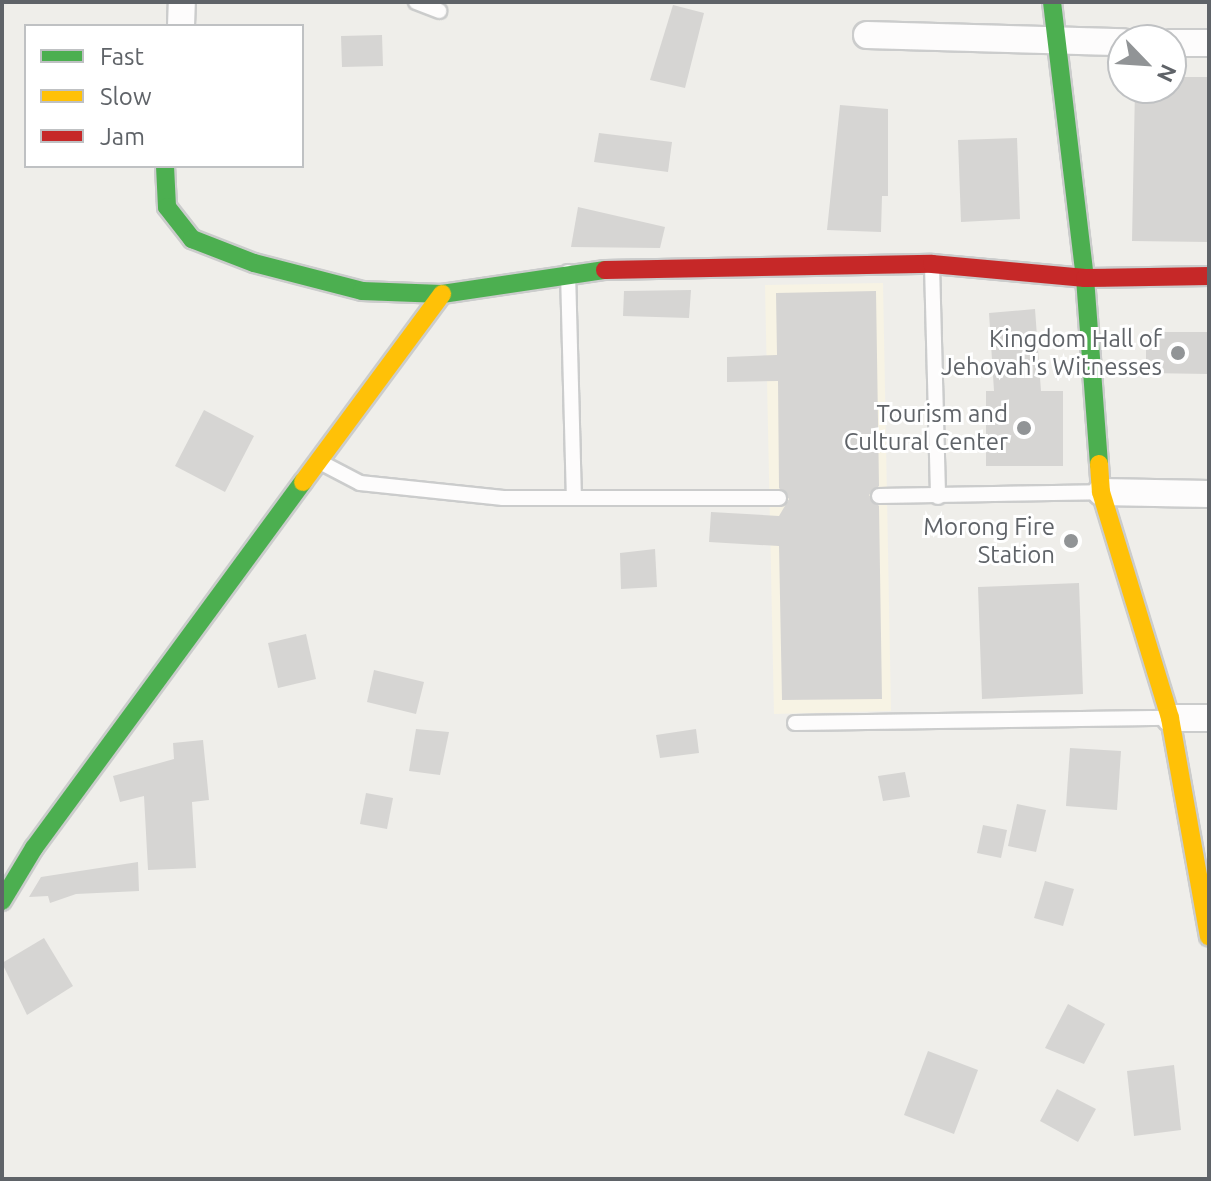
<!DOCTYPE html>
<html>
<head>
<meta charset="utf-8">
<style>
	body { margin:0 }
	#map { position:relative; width:1211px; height:1181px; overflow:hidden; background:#efeeea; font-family:Ubuntu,sans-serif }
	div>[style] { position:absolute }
	.commercial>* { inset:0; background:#f7f3e4 }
	.building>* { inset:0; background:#d6d5d3 }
	.roads { filter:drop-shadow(2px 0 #cbcccc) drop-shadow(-2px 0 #cbcccc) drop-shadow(0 2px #cbcccc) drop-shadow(0 -2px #cbcccc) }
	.lane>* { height:14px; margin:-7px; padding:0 7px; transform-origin:7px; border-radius:7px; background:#fdfcfc }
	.street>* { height:26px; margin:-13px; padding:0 13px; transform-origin:13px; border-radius:13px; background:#fdfcfc }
	.fast>* { height:18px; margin:-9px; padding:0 9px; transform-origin:9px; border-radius:9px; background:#4caf50 }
	.slow>* { height:18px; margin:-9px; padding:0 9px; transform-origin:9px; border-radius:9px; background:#ffc107 }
	.jam>* { height:18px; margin:-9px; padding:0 9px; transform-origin:9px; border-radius:9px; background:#c62828 }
	.dots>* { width:22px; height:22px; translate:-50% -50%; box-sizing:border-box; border:4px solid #fff; border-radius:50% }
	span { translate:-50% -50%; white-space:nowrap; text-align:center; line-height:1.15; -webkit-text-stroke:6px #fff; paint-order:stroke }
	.poi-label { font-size:24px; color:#5f6368 }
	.right { translate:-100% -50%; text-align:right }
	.frame { position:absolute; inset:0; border:4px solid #5f6368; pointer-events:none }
	.legend { position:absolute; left:24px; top:24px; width:280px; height:144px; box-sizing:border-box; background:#fff; border:2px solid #bfc1c3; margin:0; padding:10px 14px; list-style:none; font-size:24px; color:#5f6368 }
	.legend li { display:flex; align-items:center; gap:16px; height:40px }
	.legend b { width:40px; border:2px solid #bfc1c3 }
	.north { position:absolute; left:1107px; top:24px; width:80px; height:80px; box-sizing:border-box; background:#fff; border:2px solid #bfc1c3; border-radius:50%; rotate:115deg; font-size:22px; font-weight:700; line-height:32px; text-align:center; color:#5f6368 }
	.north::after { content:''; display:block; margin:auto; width:28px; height:36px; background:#919496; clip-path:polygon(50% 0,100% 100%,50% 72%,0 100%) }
</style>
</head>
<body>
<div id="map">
	<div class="commercial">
		<div style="clip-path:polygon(883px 283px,891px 711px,774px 714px,765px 285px)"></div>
	</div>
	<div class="building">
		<div style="clip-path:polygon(673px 5px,704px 13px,685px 88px,650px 80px)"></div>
		<div style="clip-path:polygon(382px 35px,383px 66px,342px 67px,341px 36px)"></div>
		<div style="clip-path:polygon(1171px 77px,1209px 77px,1209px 242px,1132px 241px,1135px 88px,1171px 88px)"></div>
		<div style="clip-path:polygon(840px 105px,888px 109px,888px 196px,882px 196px,881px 232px,827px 230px)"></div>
		<div style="clip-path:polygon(599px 133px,672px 142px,668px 172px,594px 162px)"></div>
		<div style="clip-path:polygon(1017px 138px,1020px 219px,961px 222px,958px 140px)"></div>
		<div style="clip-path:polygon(578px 207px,665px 227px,660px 248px,571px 247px)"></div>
		<div style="clip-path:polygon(691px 290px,689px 318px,623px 316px,624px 291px)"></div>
		<div style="clip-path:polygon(876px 291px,879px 486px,869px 495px,879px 506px,882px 699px,782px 700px,779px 546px,709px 542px,711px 512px,779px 516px,789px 499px,779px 488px,778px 381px,727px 382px,727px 357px,777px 355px,776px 293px)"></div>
		<div style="clip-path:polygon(1035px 309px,1041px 391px,1063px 391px,1063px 466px,986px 466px,986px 391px,994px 391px,989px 313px)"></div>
		<div style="clip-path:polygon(1146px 332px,1209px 332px,1209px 374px,1146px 373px)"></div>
		<div style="clip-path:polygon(204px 410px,254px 436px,225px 492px,175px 466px)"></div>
		<div style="clip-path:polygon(655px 549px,657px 587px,621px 589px,620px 553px)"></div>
		<div style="clip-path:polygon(1079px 583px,1083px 694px,982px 699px,978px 587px)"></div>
		<div style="clip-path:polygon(306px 634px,316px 679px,278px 688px,268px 643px)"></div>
		<div style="clip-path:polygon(374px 670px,424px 682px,416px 714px,367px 702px)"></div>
		<div style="clip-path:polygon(416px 729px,449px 732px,440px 775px,409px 771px)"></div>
		<div style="clip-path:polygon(696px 729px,699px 753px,660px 758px,656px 735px)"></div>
		<div style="clip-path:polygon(203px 740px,209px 800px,192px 802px,196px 868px,148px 870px,144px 796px,120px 802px,113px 776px,174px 759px,173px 743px)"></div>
		<div style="clip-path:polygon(1070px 748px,1121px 751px,1117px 810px,1066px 806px)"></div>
		<div style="clip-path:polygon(905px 772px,910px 797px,883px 801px,878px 776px)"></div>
		<div style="clip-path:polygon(366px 793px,393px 798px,387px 829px,360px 824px)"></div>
		<div style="clip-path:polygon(1017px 804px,1046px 810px,1036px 852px,1008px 846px)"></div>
		<div style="clip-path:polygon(983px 825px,1007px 830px,1001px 858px,977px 853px)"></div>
		<div style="clip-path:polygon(138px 862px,139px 891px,76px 894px,50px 903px,48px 896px,29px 897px,41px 877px)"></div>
		<div style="clip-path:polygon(1045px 881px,1074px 889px,1063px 926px,1034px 918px)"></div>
		<div style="clip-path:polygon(44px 938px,73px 986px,27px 1015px,2px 963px)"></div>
		<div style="clip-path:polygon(1068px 1004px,1105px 1024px,1084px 1064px,1045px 1048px)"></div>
		<div style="clip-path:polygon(928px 1051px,978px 1070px,954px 1134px,904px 1115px)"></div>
		<div style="clip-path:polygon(1174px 1065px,1181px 1130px,1134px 1136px,1127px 1071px)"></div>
		<div style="clip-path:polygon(1057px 1089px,1096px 1109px,1078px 1142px,1040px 1121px)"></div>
	</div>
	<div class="roads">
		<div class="lane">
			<div style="left:416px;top:2px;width:25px;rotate:21deg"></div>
			<div style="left:932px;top:265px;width:232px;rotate:88.5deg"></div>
			<div style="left:568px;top:272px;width:226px;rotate:88.5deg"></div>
			<div style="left:318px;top:461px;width:47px;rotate:27.6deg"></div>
			<div style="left:360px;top:483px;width:144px;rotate:6deg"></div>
			<div style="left:503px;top:498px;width:276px"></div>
			<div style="left:879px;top:496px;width:221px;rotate:-1deg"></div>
			<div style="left:795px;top:723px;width:375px;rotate:-0.8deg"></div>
		</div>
		<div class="street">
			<div style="left:181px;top:26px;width:24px;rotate:-88deg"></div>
			<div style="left:867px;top:35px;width:256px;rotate:1.6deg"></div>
			<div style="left:1171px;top:43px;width:38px"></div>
			<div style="left:1101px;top:492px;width:108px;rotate:1.1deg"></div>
			<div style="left:1170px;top:718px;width:39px"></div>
		</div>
		<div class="fast">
			<div style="left:1052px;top:2px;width:278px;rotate:83.2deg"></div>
			<div style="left:1085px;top:278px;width:187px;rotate:85.7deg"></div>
			<div style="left:165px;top:166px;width:41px;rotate:87.2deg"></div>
			<div style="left:167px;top:207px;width:41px;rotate:52deg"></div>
			<div style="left:192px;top:239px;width:66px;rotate:21.2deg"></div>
			<div style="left:254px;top:263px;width:112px;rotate:14.5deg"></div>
			<div style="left:362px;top:291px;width:80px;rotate:2.1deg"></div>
			<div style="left:442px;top:294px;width:165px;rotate:-8.4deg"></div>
			<div style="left:2px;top:901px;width:62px;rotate:-58.9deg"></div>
			<div style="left:34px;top:848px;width:454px;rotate:-53.7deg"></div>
		</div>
		<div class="slow">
			<div style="left:1099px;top:464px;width:28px;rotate:86deg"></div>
			<div style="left:1101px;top:492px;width:236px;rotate:73deg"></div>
			<div style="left:1170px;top:718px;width:222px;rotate:79.9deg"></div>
			<div style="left:303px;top:482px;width:234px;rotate:-53.5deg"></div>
		</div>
		<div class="jam">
			<div style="left:605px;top:270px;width:327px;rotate:-1.1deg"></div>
			<div style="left:932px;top:264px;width:154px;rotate:5.2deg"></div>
			<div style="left:1085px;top:278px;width:124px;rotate:-0.9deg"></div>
		</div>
	</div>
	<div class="dots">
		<div style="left:1178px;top:353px;background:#919496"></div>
		<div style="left:1024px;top:428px;background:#919496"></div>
		<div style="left:1071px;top:541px;background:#919496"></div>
	</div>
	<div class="poi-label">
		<span class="right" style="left:1162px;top:353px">Kingdom Hall of<br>Jehovah's Witnesses</span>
		<span class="right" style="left:1008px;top:428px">Tourism and<br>Cultural Center</span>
		<span class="right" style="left:1055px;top:541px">Morong Fire<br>Station</span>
	</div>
	<div class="frame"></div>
	<ul class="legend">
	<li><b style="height:10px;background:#4caf50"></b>Fast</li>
	<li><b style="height:10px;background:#ffc107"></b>Slow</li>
	<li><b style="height:10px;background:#c62828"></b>Jam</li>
	</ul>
	<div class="north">N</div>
</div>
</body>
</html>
